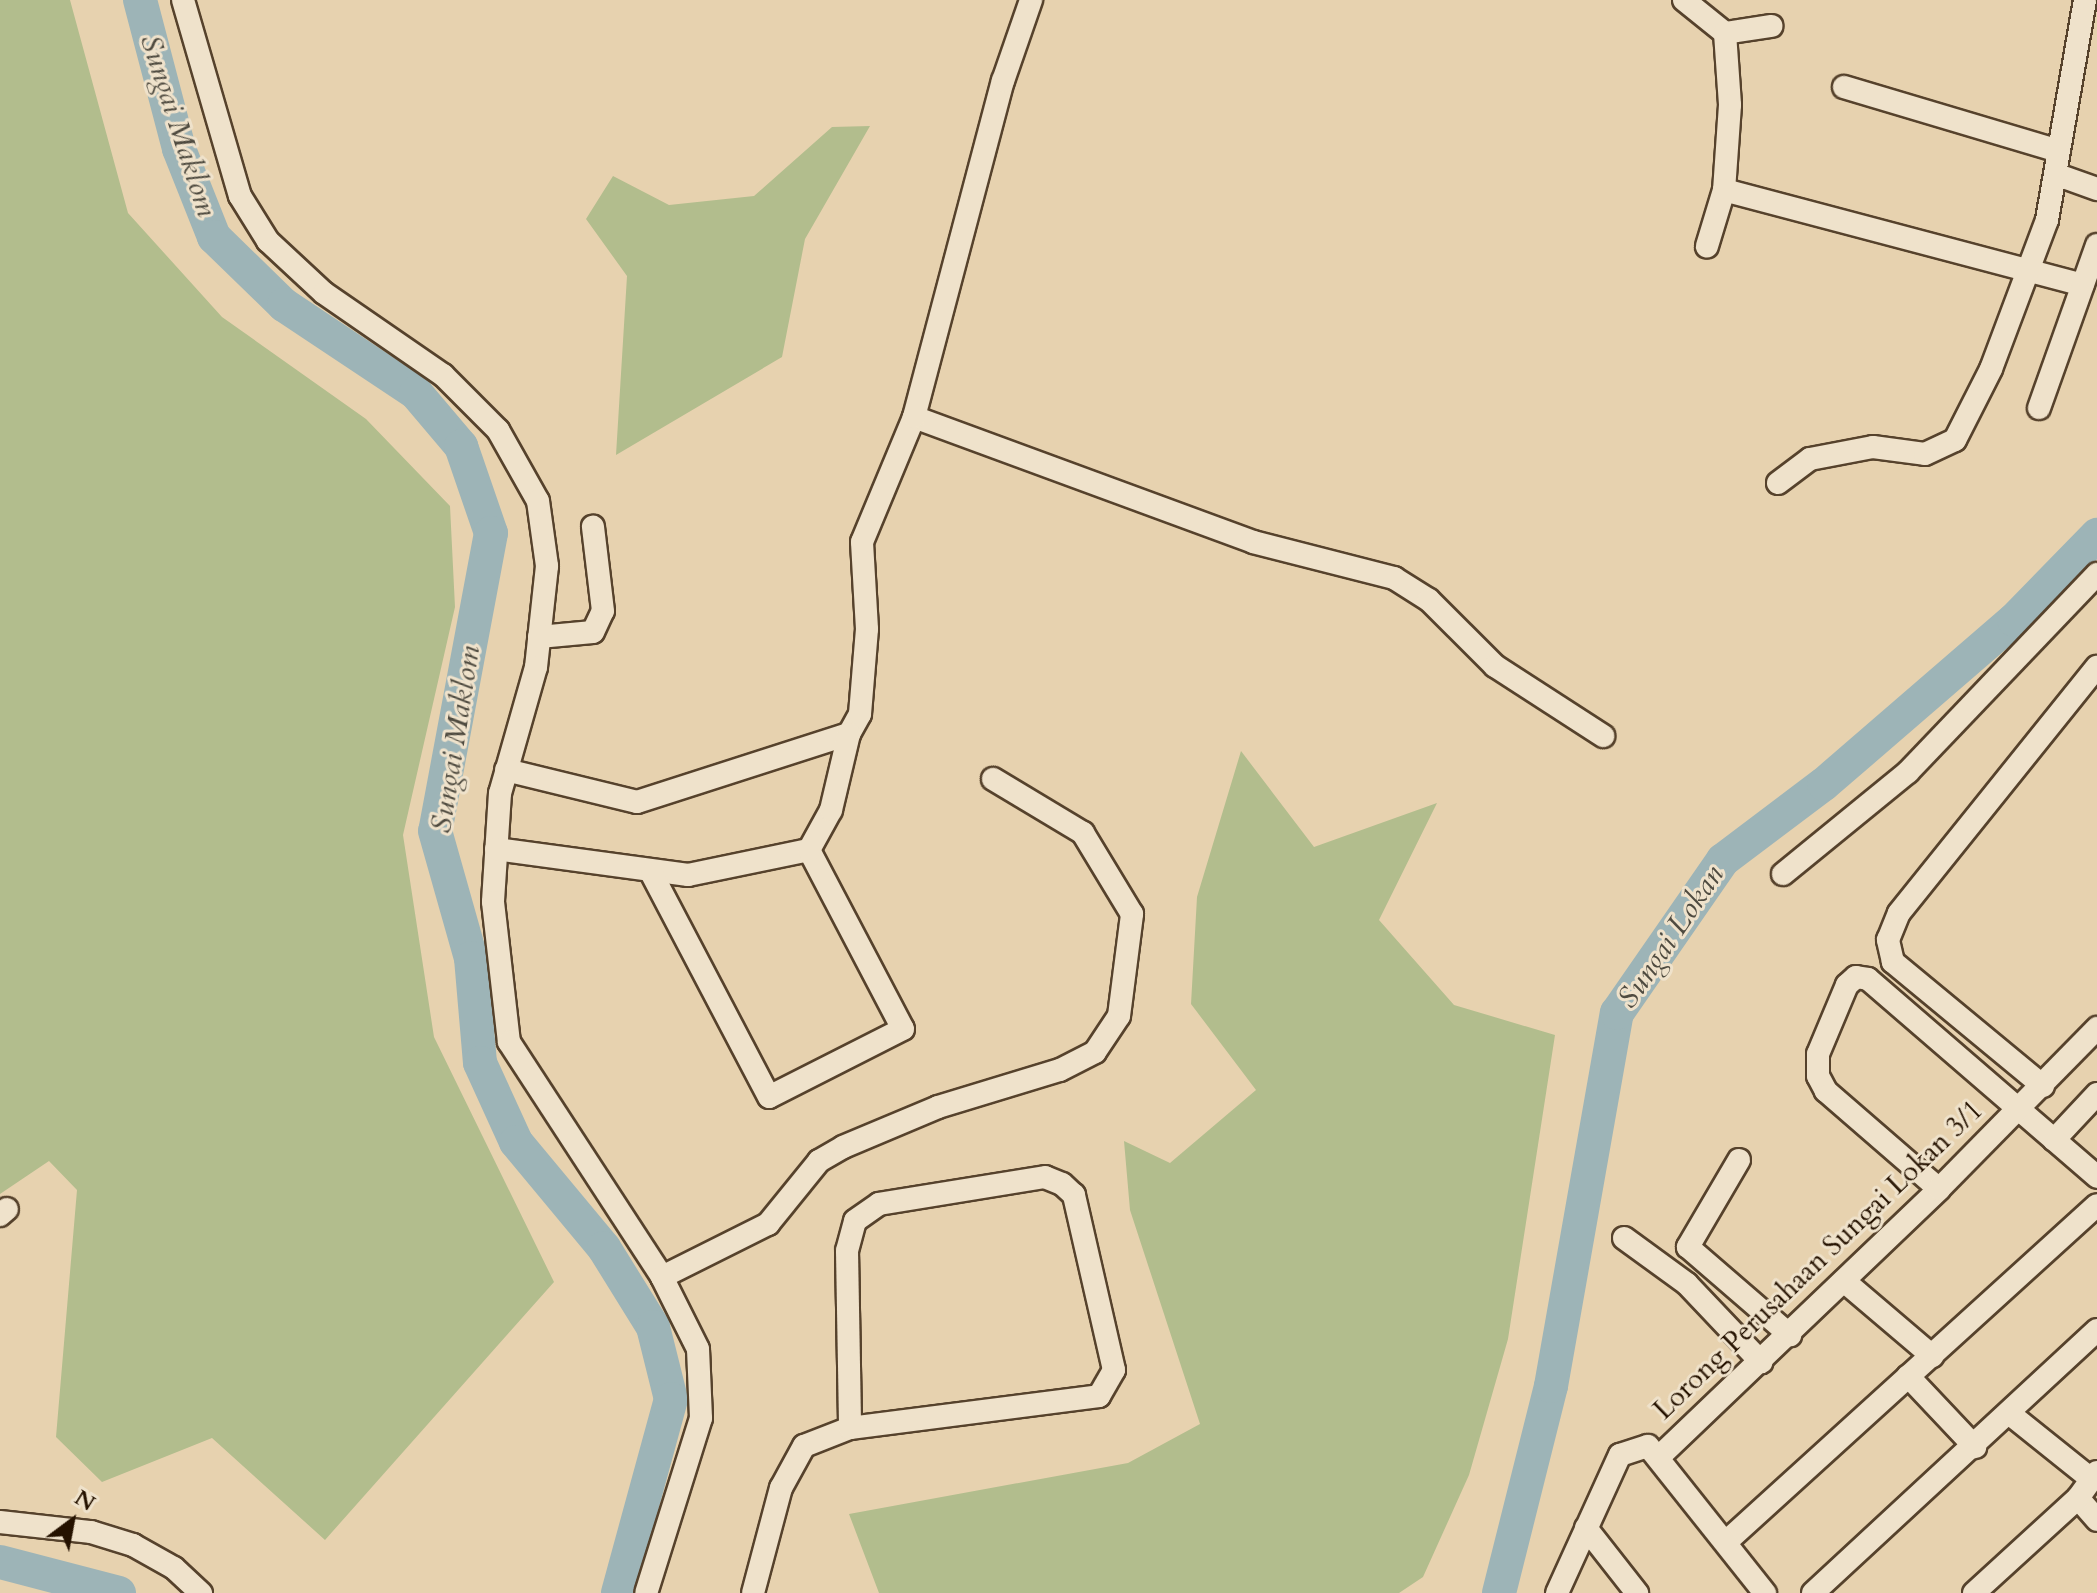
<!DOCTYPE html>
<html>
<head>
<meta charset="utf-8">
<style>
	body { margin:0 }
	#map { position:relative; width:2097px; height:1593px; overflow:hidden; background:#e7d2af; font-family:Cardo,serif }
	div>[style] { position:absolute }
	.green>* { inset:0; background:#b2bd8d }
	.river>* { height:34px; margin:-17px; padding:0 17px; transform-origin:17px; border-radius:17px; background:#9db4b7 }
	.roads { filter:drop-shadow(2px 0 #56422c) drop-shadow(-2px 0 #56422c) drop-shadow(0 2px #56422c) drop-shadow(0 -2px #56422c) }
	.minor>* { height:22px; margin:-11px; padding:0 11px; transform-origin:11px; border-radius:11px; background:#efe2cb }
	span { translate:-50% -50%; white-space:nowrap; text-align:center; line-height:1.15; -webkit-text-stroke:6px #efe2cb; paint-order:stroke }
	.street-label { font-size:28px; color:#251200 }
	.water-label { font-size:30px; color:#4f4b40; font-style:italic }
	.north { position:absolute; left:32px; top:1481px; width:80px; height:80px; -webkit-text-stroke:6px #efe2cb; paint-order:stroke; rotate:32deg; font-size:22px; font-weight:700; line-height:32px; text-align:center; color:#251200 }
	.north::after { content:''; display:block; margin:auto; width:28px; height:36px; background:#251200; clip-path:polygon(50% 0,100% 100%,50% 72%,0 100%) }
</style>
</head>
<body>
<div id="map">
	<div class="green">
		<div style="clip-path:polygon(0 0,70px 0,128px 213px,222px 317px,366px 419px,450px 506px,455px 607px,403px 835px,434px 1037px,554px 1282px,325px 1540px,212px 1438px,102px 1482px,56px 1437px,77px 1190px,49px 1161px,0 1194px)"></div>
		<div style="clip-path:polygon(870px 126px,805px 239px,782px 357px,616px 455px,627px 276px,586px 219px,613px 176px,669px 205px,754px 196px,832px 127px)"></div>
		<div style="clip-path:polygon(1241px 751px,1314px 847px,1437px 803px,1379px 920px,1454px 1005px,1555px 1035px,1508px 1339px,1469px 1475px,1423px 1577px,1399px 1593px,879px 1593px,849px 1514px,1128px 1463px,1200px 1424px,1130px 1210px,1124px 1141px,1170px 1163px,1256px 1090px,1191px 1004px,1197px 897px)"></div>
	</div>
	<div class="river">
		<div style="left:140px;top:0;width:154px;rotate:75.3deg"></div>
		<div style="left:179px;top:149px;width:95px;rotate:68.3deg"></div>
		<div style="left:214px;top:237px;width:98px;rotate:44.2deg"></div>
		<div style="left:284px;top:305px;width:159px;rotate:33.7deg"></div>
		<div style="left:416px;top:393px;width:70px;rotate:49.7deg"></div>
		<div style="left:461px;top:446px;width:92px;rotate:71deg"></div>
		<div style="left:491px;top:533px;width:303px;rotate:100.6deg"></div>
		<div style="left:435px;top:831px;width:132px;rotate:74.2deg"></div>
		<div style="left:471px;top:958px;width:105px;rotate:85.1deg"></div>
		<div style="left:480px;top:1063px;width:87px;rotate:65.5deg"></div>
		<div style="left:516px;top:1142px;width:138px;rotate:50.3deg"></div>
		<div style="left:604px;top:1248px;width:93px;rotate:58.2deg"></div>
		<div style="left:653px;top:1327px;width:74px;rotate:76deg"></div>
		<div style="left:671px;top:1399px;width:201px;rotate:105.3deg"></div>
		<div style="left:0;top:1562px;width:123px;rotate:14.6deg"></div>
		<div style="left:1499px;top:1593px;width:213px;rotate:-75.9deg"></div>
		<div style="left:1551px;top:1386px;width:379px;rotate:-80deg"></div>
		<div style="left:1617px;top:1013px;width:186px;rotate:-55.3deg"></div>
		<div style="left:1723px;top:860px;width:126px;rotate:-37deg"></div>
		<div style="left:1824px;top:784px;width:251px;rotate:-40.8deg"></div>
		<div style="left:2014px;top:620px;width:119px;rotate:-45.7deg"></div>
	</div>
	<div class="roads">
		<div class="minor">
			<div style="left:183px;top:0;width:204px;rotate:73.8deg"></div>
			<div style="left:240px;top:196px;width:53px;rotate:58.1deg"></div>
			<div style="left:268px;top:241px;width:76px;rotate:42.9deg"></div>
			<div style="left:324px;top:293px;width:145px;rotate:34.6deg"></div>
			<div style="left:443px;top:375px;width:78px;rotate:45deg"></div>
			<div style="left:498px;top:430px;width:81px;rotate:60.6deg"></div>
			<div style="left:538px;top:501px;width:66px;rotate:82.1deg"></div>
			<div style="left:547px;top:566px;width:102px;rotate:96.2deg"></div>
			<div style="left:536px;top:667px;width:131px;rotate:105.9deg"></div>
			<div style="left:500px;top:793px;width:109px;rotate:93.7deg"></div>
			<div style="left:493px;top:902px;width:141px;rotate:83.5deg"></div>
			<div style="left:509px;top:1042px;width:280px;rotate:56.9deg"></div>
			<div style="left:662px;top:1277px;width:80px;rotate:63.4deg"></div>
			<div style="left:698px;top:1349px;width:69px;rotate:87.5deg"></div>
			<div style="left:701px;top:1418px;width:183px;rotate:107.4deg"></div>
			<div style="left:1684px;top:0;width:53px;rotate:38.8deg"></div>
			<div style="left:1725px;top:33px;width:72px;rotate:86deg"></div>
			<div style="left:1730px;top:105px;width:85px;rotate:94deg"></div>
			<div style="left:1724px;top:190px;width:59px;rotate:106.9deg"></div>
			<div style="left:1725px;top:33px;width:47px;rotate:-8.7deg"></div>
			<div style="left:1844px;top:87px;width:224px;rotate:16.6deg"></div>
			<div style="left:2055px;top:174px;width:45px;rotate:19.7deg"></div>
			<div style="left:1724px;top:190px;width:371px;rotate:14.8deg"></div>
			<div style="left:2039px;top:408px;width:173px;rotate:-70.4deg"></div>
			<div style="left:914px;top:417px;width:361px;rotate:20.2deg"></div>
			<div style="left:1253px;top:542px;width:146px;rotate:14.3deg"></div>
			<div style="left:1394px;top:578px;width:41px;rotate:32.2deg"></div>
			<div style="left:1429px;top:600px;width:93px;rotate:45deg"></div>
			<div style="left:1495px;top:666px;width:129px;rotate:32.9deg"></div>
			<div style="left:1778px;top:483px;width:40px;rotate:-37deg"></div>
			<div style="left:1810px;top:459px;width:64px;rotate:-10.8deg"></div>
			<div style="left:1873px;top:447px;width:52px;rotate:7.7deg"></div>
			<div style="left:1925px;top:454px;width:33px;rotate:-25deg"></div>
			<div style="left:1955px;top:440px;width:80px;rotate:-63.1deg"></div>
			<div style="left:1991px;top:369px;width:159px;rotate:-69.4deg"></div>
			<div style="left:2047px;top:220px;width:223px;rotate:-80.2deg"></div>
			<div style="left:539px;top:637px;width:54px;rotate:-5.3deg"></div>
			<div style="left:593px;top:632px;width:23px;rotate:-65deg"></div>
			<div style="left:603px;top:611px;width:85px;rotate:-96.8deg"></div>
			<div style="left:506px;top:770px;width:135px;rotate:13.7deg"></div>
			<div style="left:637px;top:802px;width:223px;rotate:-17.8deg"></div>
			<div style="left:849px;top:734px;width:23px;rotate:-61deg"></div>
			<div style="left:860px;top:714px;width:85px;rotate:-85.3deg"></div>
			<div style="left:867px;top:629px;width:87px;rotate:-93.3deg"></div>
			<div style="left:862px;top:542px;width:135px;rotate:-67.4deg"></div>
			<div style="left:914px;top:417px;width:348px;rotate:-75.2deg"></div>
			<div style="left:1003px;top:81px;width:86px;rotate:-70.9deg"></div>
			<div style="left:496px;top:849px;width:194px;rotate:7.7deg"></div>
			<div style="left:688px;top:875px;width:124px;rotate:-11.7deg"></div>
			<div style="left:809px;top:850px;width:202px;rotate:62.3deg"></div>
			<div style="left:903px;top:1029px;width:150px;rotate:153.1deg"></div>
			<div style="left:769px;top:1097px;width:252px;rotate:-117.7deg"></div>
			<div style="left:809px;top:850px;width:46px;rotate:-61.2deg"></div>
			<div style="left:831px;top:810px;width:78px;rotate:-76.7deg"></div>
			<div style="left:1783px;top:874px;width:161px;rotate:-39.2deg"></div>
			<div style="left:1908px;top:772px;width:274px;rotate:-46.3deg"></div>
			<div style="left:2043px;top:1086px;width:195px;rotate:-140.4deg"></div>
			<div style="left:1893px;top:962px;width:23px;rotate:-103deg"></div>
			<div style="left:1888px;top:940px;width:29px;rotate:-68deg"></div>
			<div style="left:1899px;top:913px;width:316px;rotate:-51.2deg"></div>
			<div style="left:2054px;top:1140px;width:63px;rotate:-46.9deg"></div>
			<div style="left:1739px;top:1160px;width:101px;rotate:120.4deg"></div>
			<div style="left:1688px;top:1247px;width:135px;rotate:40.8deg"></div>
			<div style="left:1939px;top:1189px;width:150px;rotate:-139.1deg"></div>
			<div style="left:1826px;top:1091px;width:17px;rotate:-118deg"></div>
			<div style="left:1818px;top:1076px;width:22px;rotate:-90deg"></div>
			<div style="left:1818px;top:1054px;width:75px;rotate:-67.2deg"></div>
			<div style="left:1847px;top:985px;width:12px;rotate:-42deg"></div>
			<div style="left:1856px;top:977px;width:12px;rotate:9deg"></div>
			<div style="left:1868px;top:979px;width:303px;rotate:40.8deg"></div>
			<div style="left:0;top:1215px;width:9px;rotate:-41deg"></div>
			<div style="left:1624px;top:1238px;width:78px;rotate:36.1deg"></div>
			<div style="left:1687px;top:1284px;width:108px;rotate:46.5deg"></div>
			<div style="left:662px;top:1277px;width:119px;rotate:-26.6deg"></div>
			<div style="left:768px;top:1224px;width:81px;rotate:-51deg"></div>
			<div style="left:819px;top:1161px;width:28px;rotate:-30deg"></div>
			<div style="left:843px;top:1147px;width:103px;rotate:-22.8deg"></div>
			<div style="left:938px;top:1107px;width:127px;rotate:-16.9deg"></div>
			<div style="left:1060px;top:1070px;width:39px;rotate:-27deg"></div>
			<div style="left:1095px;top:1052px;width:43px;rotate:-56.3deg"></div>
			<div style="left:1119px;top:1016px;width:103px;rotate:-82.7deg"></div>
			<div style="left:1132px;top:914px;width:95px;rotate:-121.2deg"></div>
			<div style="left:1083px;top:833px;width:105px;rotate:-149deg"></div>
			<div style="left:1844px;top:1281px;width:116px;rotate:40.4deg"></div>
			<div style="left:1908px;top:1376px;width:98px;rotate:46.7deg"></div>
			<div style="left:2010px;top:1414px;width:102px;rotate:38.7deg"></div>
			<div style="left:1661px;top:1455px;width:385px;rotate:-43.7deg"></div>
			<div style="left:1939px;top:1189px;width:226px;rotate:-45.5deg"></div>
			<div style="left:2078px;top:1498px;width:29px;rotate:49deg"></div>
			<div style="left:0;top:1522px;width:92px;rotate:6.3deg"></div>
			<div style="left:91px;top:1532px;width:44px;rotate:17.2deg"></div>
			<div style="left:133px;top:1545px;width:47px;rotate:29.3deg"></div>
			<div style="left:174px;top:1568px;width:37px;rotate:43deg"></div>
			<div style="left:1586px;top:1528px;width:83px;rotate:51.9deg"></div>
			<div style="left:1726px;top:1542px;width:501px;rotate:-42.25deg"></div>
			<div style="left:753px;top:1593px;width:109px;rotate:-75.1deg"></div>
			<div style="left:781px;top:1488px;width:48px;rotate:-61.3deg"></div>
			<div style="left:804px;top:1446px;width:49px;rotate:-21.4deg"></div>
			<div style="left:850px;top:1428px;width:251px;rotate:-7.3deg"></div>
			<div style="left:1099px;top:1396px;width:30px;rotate:-60deg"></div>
			<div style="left:1114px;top:1370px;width:180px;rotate:-102.9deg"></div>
			<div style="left:1074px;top:1195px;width:16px;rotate:-137deg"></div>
			<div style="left:1062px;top:1184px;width:18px;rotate:-158deg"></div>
			<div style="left:1045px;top:1177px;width:168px;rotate:170.8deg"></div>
			<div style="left:879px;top:1204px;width:29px;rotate:145deg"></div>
			<div style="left:855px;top:1221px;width:31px;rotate:105deg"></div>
			<div style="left:847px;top:1251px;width:177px;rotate:89deg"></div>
			<div style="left:1557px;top:1593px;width:152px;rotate:-65.5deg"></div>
			<div style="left:1620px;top:1455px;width:29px;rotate:-18deg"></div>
			<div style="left:1648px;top:1446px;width:188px;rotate:51.5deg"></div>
			<div style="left:1813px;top:1593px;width:387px;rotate:-42.8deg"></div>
			<div style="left:1974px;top:1593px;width:141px;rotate:-42.4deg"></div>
			<div style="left:2078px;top:1498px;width:32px;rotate:-54deg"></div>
		</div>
	</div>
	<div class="street-label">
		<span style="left:1818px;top:1260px;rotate:-44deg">Lorong Perusahaan Sungai Lokan 3/1</span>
	</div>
	<div class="water-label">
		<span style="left:178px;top:126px;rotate:72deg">Sungai Maklom</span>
		<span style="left:456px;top:739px;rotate:-81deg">Sungai Maklom</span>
		<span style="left:1671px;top:937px;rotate:-56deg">Sungai Lokan</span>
	</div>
	<div class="north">N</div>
</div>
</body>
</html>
